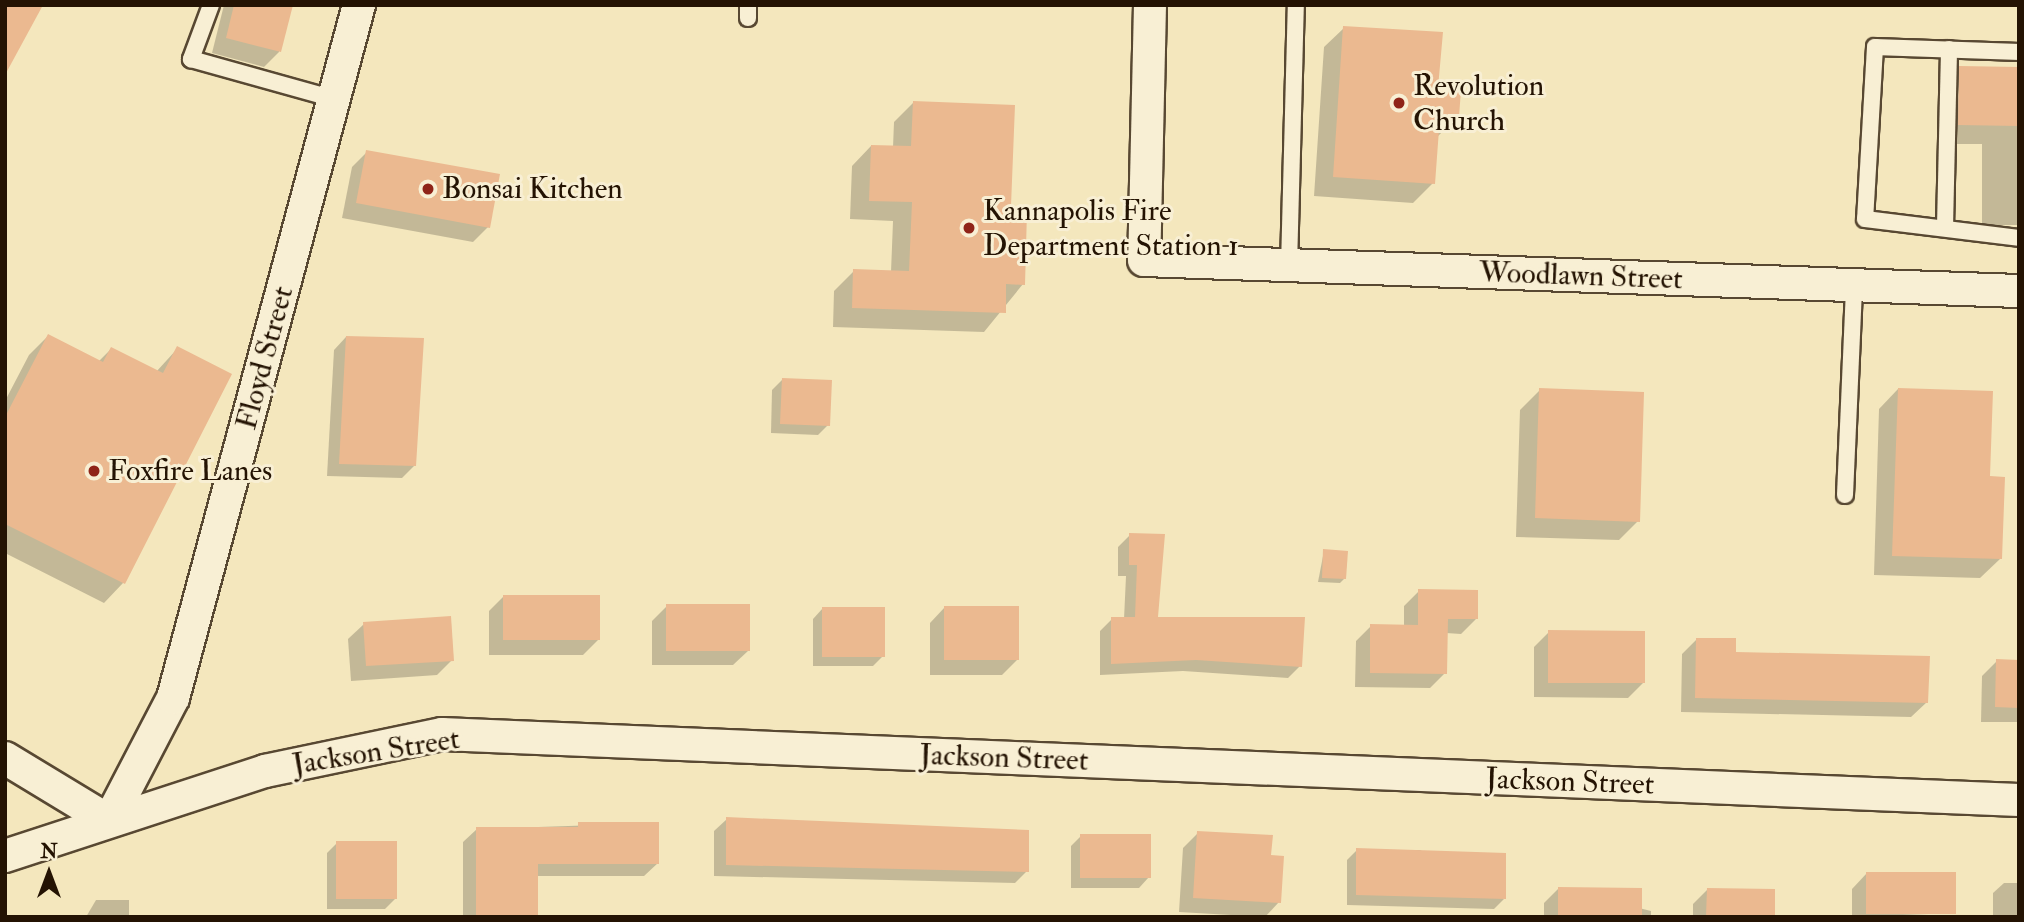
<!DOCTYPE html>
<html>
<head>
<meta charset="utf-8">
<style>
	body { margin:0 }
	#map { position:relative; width:2024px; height:922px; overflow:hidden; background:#f4e7bd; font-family:"IM FELL Double Pica",serif }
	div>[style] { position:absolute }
	.shadow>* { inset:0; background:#0003 }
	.building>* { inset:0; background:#ebb990 }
	.roads { filter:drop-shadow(2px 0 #584832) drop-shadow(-2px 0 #584832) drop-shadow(0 2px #584832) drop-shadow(0 -2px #584832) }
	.lane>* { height:16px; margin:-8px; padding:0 8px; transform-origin:8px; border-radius:8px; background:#f8efd4 }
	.street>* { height:32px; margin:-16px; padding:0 16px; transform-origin:16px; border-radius:16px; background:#f8efd4 }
	.dots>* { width:19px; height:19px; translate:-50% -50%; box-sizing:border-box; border:4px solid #f8efd4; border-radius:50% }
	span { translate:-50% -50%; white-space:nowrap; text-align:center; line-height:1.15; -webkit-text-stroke:6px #f8efd4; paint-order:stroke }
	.poi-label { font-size:30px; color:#241303 }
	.left { translate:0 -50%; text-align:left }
	.street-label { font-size:30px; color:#241303 }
	.frame { position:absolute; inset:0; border:7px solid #241303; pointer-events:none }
	.north { position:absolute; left:14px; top:838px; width:70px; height:70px; -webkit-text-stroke:5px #f8efd4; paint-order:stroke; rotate:0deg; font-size:19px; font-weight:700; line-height:28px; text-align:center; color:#241303 }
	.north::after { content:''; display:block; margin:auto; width:24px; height:32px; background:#241303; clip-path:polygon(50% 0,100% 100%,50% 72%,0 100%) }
</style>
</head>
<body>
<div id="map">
	<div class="shadow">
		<div style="clip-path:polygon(224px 5px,292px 5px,279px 52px,264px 67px,212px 53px)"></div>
		<div style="clip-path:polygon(1344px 28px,1437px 90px,1458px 117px,1438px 136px,1433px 183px,1413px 203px,1314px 196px,1324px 47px)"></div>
		<div style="clip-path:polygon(2019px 67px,2019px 225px,1982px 225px,1982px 144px,1939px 144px,1940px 87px,1960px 68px)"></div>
		<div style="clip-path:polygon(913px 103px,1009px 208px,1023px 284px,984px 332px,833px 327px,834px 291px,854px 271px,891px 272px,893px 221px,850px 219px,852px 166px,871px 146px,893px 147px,894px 122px)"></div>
		<div style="clip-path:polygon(367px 152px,488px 227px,473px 242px,342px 218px,352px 167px)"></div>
		<div style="clip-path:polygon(48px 336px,99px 361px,111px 349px,156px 372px,177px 349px,230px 375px,123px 583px,104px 603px,5px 553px,5px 401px,29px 355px)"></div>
		<div style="clip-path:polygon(346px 337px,415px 465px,402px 478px,327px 476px,334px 350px)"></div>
		<div style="clip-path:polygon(782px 380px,828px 425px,818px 435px,771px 433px,772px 390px)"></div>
		<div style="clip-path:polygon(1898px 389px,1988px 478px,2000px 559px,1980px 578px,1874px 575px,1879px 409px)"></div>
		<div style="clip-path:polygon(1540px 390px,1638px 521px,1619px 540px,1516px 537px,1520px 410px)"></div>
		<div style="clip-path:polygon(1130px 535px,1156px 619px,1300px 666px,1288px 678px,1183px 671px,1100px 675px,1100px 631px,1112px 619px,1124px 619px,1126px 576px,1118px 576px,1118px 547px)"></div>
		<div style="clip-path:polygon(1324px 551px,1345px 578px,1340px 583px,1318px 582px)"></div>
		<div style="clip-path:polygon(1419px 591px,1476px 619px,1461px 634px,1446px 633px,1445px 673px,1430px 688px,1355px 687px,1356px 641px,1371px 626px,1404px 626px,1404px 606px)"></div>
		<div style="clip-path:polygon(504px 596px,598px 640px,583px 655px,489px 655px,489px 611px)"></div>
		<div style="clip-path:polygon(667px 606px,749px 650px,733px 665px,652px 665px,652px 621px)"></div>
		<div style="clip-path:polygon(945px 607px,1017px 660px,1002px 675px,930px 675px,930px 623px)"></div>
		<div style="clip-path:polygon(823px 608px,883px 656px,873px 666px,813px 666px,813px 619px)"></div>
		<div style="clip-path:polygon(364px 624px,452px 660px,437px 675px,351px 681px,348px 639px)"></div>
		<div style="clip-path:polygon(1549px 632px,1643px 683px,1628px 698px,1534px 697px,1534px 647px)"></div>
		<div style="clip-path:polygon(1697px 639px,1734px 654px,1927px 702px,1911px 717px,1681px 712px,1682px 654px)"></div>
		<div style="clip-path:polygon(1997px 661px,2019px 661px,2019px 722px,1981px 722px,1982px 676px)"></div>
		<div style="clip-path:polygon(727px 819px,1027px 871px,1015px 883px,714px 876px,714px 831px)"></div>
		<div style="clip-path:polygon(658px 823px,658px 863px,644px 876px,536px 876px,536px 917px,463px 917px,463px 842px,477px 829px)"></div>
		<div style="clip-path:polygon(1198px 833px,1279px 902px,1265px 917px,1179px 912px,1183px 848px)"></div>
		<div style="clip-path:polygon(1081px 836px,1149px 877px,1139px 888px,1071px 888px,1071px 846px)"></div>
		<div style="clip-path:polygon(337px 843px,395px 899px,385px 909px,327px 909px,327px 853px)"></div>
		<div style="clip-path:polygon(1357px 850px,1420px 850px,1504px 899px,1494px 909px,1347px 905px,1347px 860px)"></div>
		<div style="clip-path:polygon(1867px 873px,1954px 913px,1852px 917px,1852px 889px)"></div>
		<div style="clip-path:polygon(2004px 883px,2019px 883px,2019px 917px,1993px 917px,1993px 893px)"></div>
		<div style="clip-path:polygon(1559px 888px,1651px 911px,1651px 917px,1544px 917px,1544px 903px)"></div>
		<div style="clip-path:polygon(1707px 890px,1773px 917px,1693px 917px,1693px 904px)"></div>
		<div style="clip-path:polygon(96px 900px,129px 900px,129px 917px,86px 917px)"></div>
	</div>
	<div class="building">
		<div style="clip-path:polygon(5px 5px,43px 5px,5px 75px)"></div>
		<div style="clip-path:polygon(234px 5px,293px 5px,281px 52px,226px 38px)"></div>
		<div style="clip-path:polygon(1343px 26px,1443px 32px,1438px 88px,1461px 90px,1459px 117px,1440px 116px,1435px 184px,1333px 177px)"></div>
		<div style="clip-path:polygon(1959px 66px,2019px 67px,2019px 126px,1958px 125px)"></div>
		<div style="clip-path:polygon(913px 101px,1015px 105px,1011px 206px,1027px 211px,1025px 285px,1006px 284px,1006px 313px,852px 308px,853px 269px,909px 271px,912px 202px,869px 201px,871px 145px,911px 146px)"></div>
		<div style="clip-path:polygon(366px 150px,500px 174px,490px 228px,356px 203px)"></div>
		<div style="clip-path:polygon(48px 334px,103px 362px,111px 347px,163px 373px,177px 346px,232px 374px,125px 584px,5px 524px,5px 417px)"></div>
		<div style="clip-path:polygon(346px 336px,424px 338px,416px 466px,339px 464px)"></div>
		<div style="clip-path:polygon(782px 378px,832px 380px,830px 426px,780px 424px)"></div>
		<div style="clip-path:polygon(1539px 388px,1644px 392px,1640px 522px,1535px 518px)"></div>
		<div style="clip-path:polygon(1898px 388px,1993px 391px,1990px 476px,2005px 477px,2002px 559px,1892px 556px)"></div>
		<div style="clip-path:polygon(1129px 533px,1165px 534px,1158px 617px,1305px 617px,1302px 667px,1196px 660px,1111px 664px,1111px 617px,1135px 617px,1137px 565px,1129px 565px)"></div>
		<div style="clip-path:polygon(1323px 549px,1348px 551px,1346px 579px,1322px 578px)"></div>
		<div style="clip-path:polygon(1418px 589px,1478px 590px,1478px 619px,1448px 619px,1447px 674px,1370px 673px,1370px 624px,1418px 625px)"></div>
		<div style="clip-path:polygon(503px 595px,600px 595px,600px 640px,503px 640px)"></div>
		<div style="clip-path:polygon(666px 604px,750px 604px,750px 651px,666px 651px)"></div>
		<div style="clip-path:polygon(944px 606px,1019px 606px,1019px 660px,944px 660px)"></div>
		<div style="clip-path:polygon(822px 607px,885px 607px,885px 657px,822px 657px)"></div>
		<div style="clip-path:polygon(451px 616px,454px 661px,366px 666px,363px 622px)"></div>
		<div style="clip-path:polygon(1548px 630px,1645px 631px,1645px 683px,1548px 683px)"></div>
		<div style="clip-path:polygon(1696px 638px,1736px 638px,1736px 652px,1930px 656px,1928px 703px,1695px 698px)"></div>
		<div style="clip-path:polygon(1996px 659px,2019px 660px,2019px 708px,1995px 707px)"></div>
		<div style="clip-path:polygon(726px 817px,1029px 830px,1029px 872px,726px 865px)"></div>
		<div style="clip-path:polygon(578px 822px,659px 822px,659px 864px,538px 864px,538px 917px,476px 917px,476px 827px,578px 827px)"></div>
		<div style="clip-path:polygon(1197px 831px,1273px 835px,1271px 855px,1284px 856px,1281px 903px,1193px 898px)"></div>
		<div style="clip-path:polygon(1080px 834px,1151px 834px,1151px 878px,1080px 878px)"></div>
		<div style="clip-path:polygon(336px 841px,397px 841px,397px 899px,336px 899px)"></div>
		<div style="clip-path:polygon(1356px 848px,1506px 853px,1506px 899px,1356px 895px)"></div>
		<div style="clip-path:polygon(1866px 872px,1956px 872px,1956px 914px,1866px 914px)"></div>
		<div style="clip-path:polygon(1558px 887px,1642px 888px,1642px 917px,1558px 917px)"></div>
		<div style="clip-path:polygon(1707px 888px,1775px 889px,1775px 917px,1706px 917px)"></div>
	</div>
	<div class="roads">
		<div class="lane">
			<div style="left:211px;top:5px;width:58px;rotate:110.3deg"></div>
			<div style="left:191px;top:59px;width:148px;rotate:15.6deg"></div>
			<div style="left:748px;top:18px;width:13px;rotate:-90deg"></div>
			<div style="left:2019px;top:52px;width:144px;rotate:-178deg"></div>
			<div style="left:1875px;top:47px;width:172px;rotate:93.3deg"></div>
			<div style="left:1865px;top:219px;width:155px;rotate:7deg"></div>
			<div style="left:1945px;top:227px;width:178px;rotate:-88.7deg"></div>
			<div style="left:1289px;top:266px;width:261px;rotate:-88.5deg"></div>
			<div style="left:1845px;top:495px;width:210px;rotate:-87.5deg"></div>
		</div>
		<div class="street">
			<div style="left:1150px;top:5px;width:255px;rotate:91.3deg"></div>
			<div style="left:1144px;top:260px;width:876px;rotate:2.03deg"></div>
			<div style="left:5px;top:758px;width:122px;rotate:31.2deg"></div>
			<div style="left:109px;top:821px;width:139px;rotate:-62.5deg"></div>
			<div style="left:173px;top:698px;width:718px;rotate:-74.98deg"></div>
			<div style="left:5px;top:856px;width:274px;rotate:-18.1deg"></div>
			<div style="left:265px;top:771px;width:181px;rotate:-11.8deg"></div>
			<div style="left:442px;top:734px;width:1578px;rotate:2.4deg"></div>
		</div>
	</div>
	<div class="dots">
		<div style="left:1399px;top:103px;background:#8f2418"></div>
		<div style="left:428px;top:189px;background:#8f2418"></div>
		<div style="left:969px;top:228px;background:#8f2418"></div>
		<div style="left:94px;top:471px;background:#8f2418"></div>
	</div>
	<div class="poi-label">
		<span class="left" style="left:1413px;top:103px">Revolution<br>Church</span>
		<span class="left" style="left:442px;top:189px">Bonsai Kitchen</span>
		<span class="left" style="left:983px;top:228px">Kannapolis Fire<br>Department Station 1</span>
		<span class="left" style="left:108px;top:471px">Foxfire Lanes</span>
	</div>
	<div class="street-label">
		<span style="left:1581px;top:276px;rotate:2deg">Woodlawn Street</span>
		<span style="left:265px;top:358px;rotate:-75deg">Floyd Street</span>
		<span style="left:376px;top:752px;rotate:-9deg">Jackson Street</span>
		<span style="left:1004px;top:758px;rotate:2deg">Jackson Street</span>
		<span style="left:1570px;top:782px;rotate:2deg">Jackson Street</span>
	</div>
	<div class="frame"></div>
	<div class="north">N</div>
</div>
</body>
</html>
